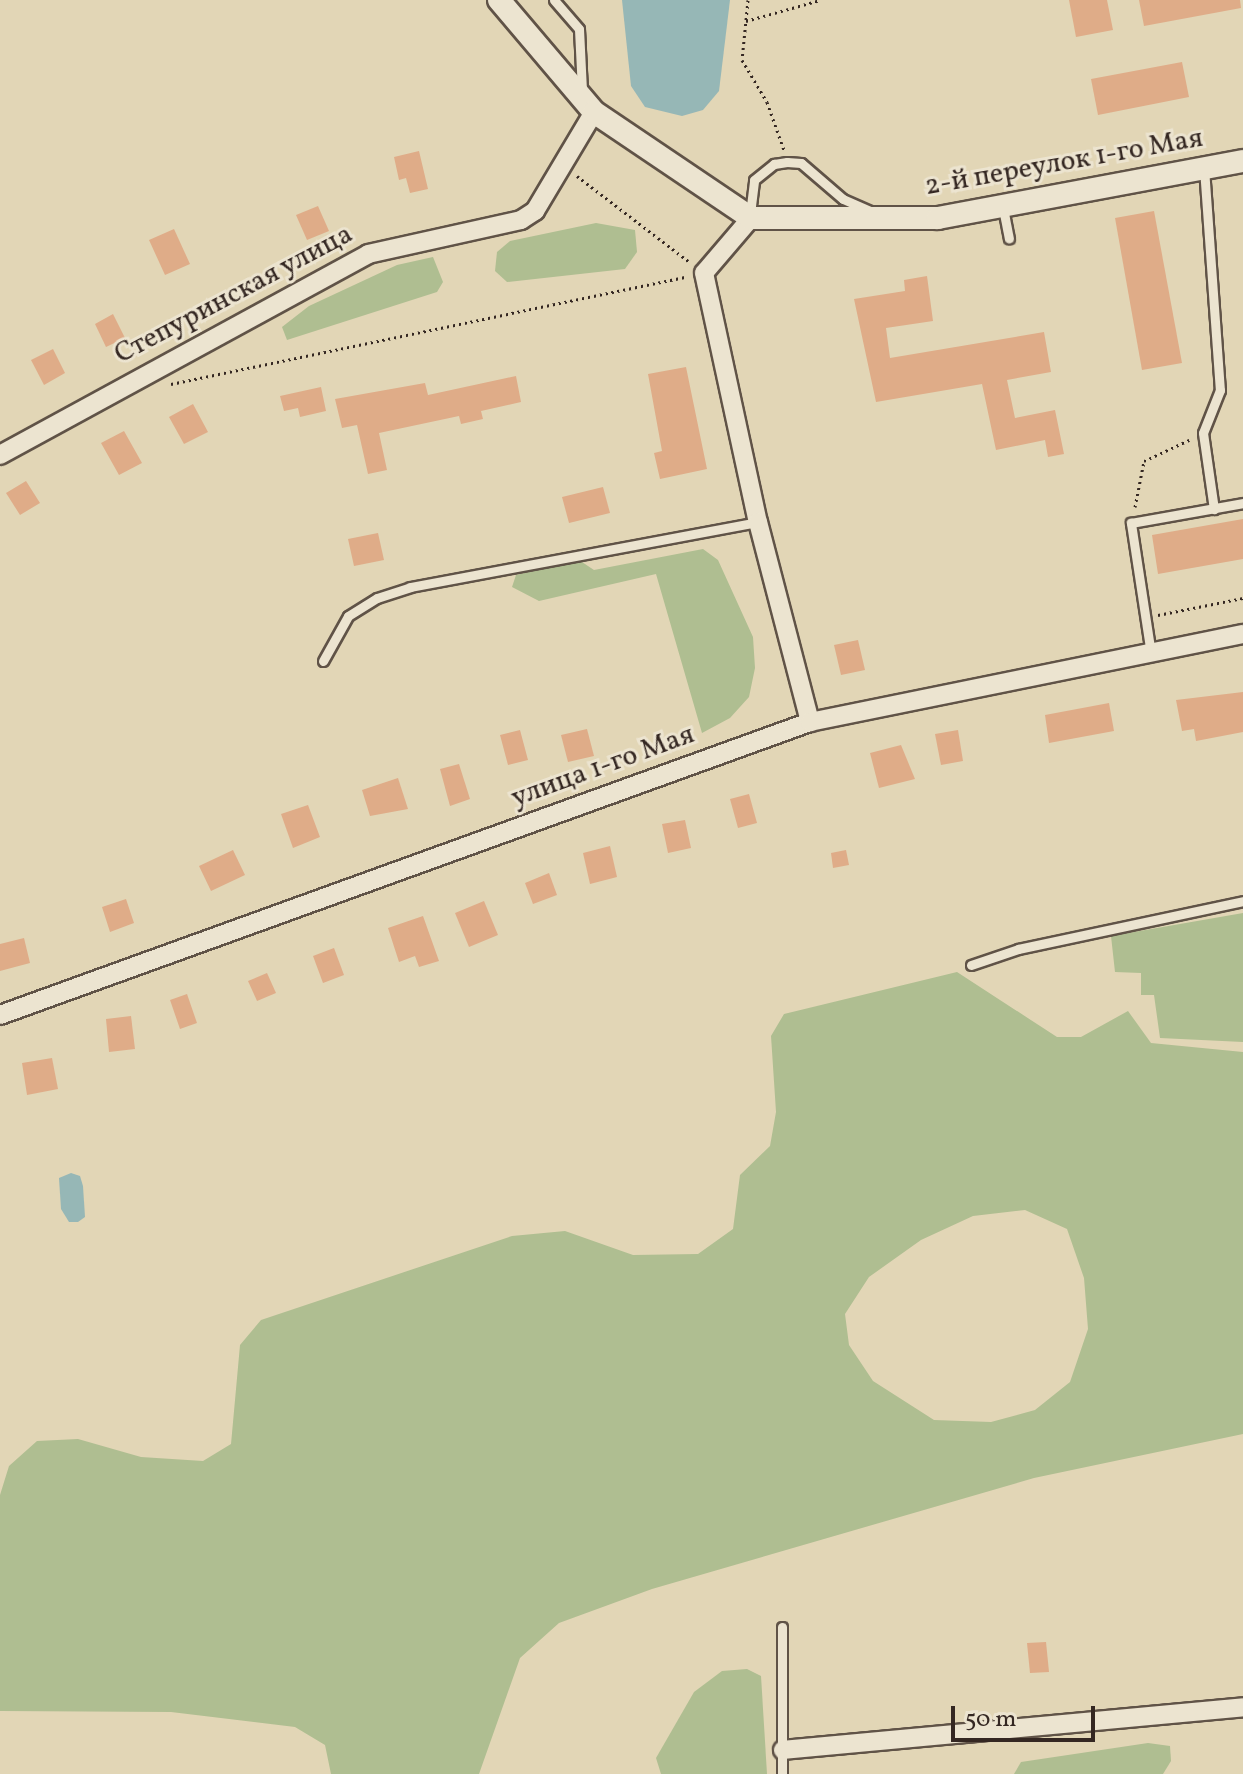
<!DOCTYPE html>
<html>
<head>
<meta charset="utf-8">
<style>
	body { margin:0 }
	#map { position:relative; width:1243px; height:1774px; overflow:hidden; background:#e2d6b6; font-family:Vollkorn,serif }
	div>[style] { position:absolute }
	.green>* { inset:0; background:#afbe91 }
	.water>* { inset:0; background:#96b7b6 }
	.building>* { inset:0; background:#dfac88 }
	.path>* { height:3px; margin-top:-1.5px; transform-origin:0; background:repeating-linear-gradient(90deg,#342722 0 2px,transparent 0 6px) }
	.roads { filter:drop-shadow(2px 0 #605347) drop-shadow(-2px 0 #605347) drop-shadow(0 2px #605347) drop-shadow(0 -2px #605347) }
	.service>* { height:9px; margin:-4.5px; padding:0 4.5px; transform-origin:4.5px; border-radius:4.5px; background:#ece4d0 }
	.minor>* { height:18px; margin:-9px; padding:0 9px; transform-origin:9px; border-radius:9px; background:#ece4d0 }
	.tertiary>* { height:22px; margin:-11px; padding:0 11px; transform-origin:11px; border-radius:11px; background:#ece4d0 }
	span { translate:-50% -50%; white-space:nowrap; text-align:center; line-height:1.15; -webkit-text-stroke:6px #ece4d0; paint-order:stroke }
	.street-label { font-size:28px; color:#342722 }
	.scale { position:absolute; left:951px; top:1706px; width:144px; height:36px; box-sizing:border-box; border:4px solid #342722; border-top:0; padding-left:10px; font-size:24px; line-height:28px; white-space:nowrap; color:#342722; -webkit-text-stroke:6px #ece4d0; paint-order:stroke }
</style>
</head>
<body>
<div id="map">
	<div class="green">
		<div style="clip-path:polygon(596px 223px,635px 230px,637px 252px,625px 269px,507px 282px,495px 271px,497px 252px,510px 241px)"></div>
		<div style="clip-path:polygon(433px 257px,443px 282px,437px 292px,287px 340px,282px 327px,309px 306px,397px 265px)"></div>
		<div style="clip-path:polygon(703px 549px,718px 560px,753px 637px,755px 668px,749px 697px,730px 718px,702px 733px,656px 574px,539px 601px,512px 587px,516px 575px,579px 560px,594px 570px)"></div>
		<div style="clip-path:polygon(1243px 913px,1243px 1042px,1160px 1038px,1154px 995px,1141px 995px,1141px 973px,1115px 972px,1111px 936px)"></div>
		<div style="clip-path:polygon(evenodd,957px 972px,1057px 1037px,1081px 1037px,1128px 1011px,1151px 1043px,1243px 1052px,1243px 1434px,1034px 1478px,652px 1589px,559px 1623px,520px 1658px,479px 1774px,331px 1774px,325px 1745px,295px 1727px,171px 1712px,0 1711px,0 1495px,9px 1466px,37px 1441px,78px 1439px,141px 1457px,203px 1461px,231px 1444px,240px 1345px,261px 1320px,512px 1236px,565px 1231px,633px 1255px,698px 1254px,733px 1229px,740px 1175px,770px 1146px,776px 1112px,771px 1036px,784px 1014px,957px 972px,1025px 1210px,1067px 1229px,1084px 1278px,1088px 1329px,1070px 1382px,1035px 1410px,991px 1422px,934px 1420px,873px 1381px,849px 1345px,845px 1314px,869px 1277px,921px 1240px,973px 1216px,1025px 1210px)"></div>
		<div style="clip-path:polygon(747px 1669px,761px 1676px,767px 1774px,661px 1774px,656px 1758px,694px 1692px,722px 1671px)"></div>
		<div style="clip-path:polygon(1148px 1743px,1170px 1746px,1171px 1761px,1163px 1774px,1014px 1774px,1021px 1762px)"></div>
	</div>
	<div class="water">
		<div style="clip-path:polygon(622px 0,730px 0,719px 91px,703px 110px,682px 116px,645px 107px,631px 86px)"></div>
		<div style="clip-path:polygon(71px 1173px,80px 1176px,83px 1186px,85px 1217px,78px 1222px,69px 1222px,61px 1209px,59px 1178px)"></div>
	</div>
	<div class="building">
		<div style="clip-path:polygon(1069px 0,1107px 0,1113px 30px,1076px 37px)"></div>
		<div style="clip-path:polygon(1139px 0,1240px 0,1241px 8px,1144px 26px)"></div>
		<div style="clip-path:polygon(1182px 62px,1189px 97px,1098px 115px,1091px 79px)"></div>
		<div style="clip-path:polygon(419px 151px,428px 189px,410px 193px,406px 178px,399px 180px,394px 157px)"></div>
		<div style="clip-path:polygon(318px 206px,329px 231px,307px 240px,296px 215px)"></div>
		<div style="clip-path:polygon(1154px 211px,1182px 363px,1142px 370px,1115px 218px)"></div>
		<div style="clip-path:polygon(174px 229px,190px 264px,165px 275px,149px 240px)"></div>
		<div style="clip-path:polygon(927px 276px,933px 321px,886px 328px,890px 358px,1044px 332px,1051px 372px,1007px 380px,1015px 418px,1055px 410px,1064px 454px,1048px 457px,1045px 440px,996px 450px,982px 384px,876px 402px,854px 299px,905px 291px,904px 280px)"></div>
		<div style="clip-path:polygon(113px 314px,125px 338px,106px 347px,95px 324px)"></div>
		<div style="clip-path:polygon(53px 349px,65px 373px,44px 385px,31px 360px)"></div>
		<div style="clip-path:polygon(686px 367px,707px 469px,660px 479px,654px 453px,662px 451px,648px 374px)"></div>
		<div style="clip-path:polygon(516px 376px,521px 402px,481px 411px,483px 419px,461px 424px,459px 416px,379px 433px,387px 470px,368px 474px,357px 425px,342px 428px,335px 399px,425px 383px,428px 395px)"></div>
		<div style="clip-path:polygon(321px 387px,326px 411px,300px 417px,298px 408px,284px 411px,280px 396px)"></div>
		<div style="clip-path:polygon(193px 404px,208px 432px,184px 444px,169px 417px)"></div>
		<div style="clip-path:polygon(124px 431px,142px 463px,119px 475px,101px 443px)"></div>
		<div style="clip-path:polygon(26px 481px,40px 503px,20px 515px,6px 493px)"></div>
		<div style="clip-path:polygon(603px 487px,610px 513px,569px 523px,562px 497px)"></div>
		<div style="clip-path:polygon(1243px 519px,1243px 559px,1158px 574px,1152px 535px)"></div>
		<div style="clip-path:polygon(378px 533px,384px 560px,354px 566px,348px 539px)"></div>
		<div style="clip-path:polygon(858px 640px,865px 670px,841px 675px,834px 645px)"></div>
		<div style="clip-path:polygon(1243px 692px,1243px 732px,1196px 741px,1194px 729px,1182px 731px,1176px 700px)"></div>
		<div style="clip-path:polygon(1109px 703px,1114px 731px,1049px 743px,1045px 715px)"></div>
		<div style="clip-path:polygon(587px 729px,594px 756px,568px 762px,561px 735px)"></div>
		<div style="clip-path:polygon(520px 730px,528px 760px,508px 765px,500px 735px)"></div>
		<div style="clip-path:polygon(958px 730px,963px 761px,941px 765px,935px 734px)"></div>
		<div style="clip-path:polygon(901px 745px,915px 779px,879px 788px,870px 753px)"></div>
		<div style="clip-path:polygon(459px 764px,470px 799px,450px 806px,440px 769px)"></div>
		<div style="clip-path:polygon(398px 778px,408px 809px,370px 816px,362px 790px)"></div>
		<div style="clip-path:polygon(749px 794px,757px 823px,738px 828px,730px 799px)"></div>
		<div style="clip-path:polygon(308px 805px,320px 837px,293px 848px,281px 814px)"></div>
		<div style="clip-path:polygon(685px 820px,691px 848px,668px 853px,662px 824px)"></div>
		<div style="clip-path:polygon(610px 846px,617px 877px,590px 884px,583px 853px)"></div>
		<div style="clip-path:polygon(233px 850px,245px 875px,211px 891px,199px 866px)"></div>
		<div style="clip-path:polygon(846px 850px,849px 865px,833px 868px,831px 853px)"></div>
		<div style="clip-path:polygon(549px 873px,557px 895px,533px 904px,525px 883px)"></div>
		<div style="clip-path:polygon(126px 899px,134px 923px,110px 932px,102px 907px)"></div>
		<div style="clip-path:polygon(484px 901px,498px 935px,469px 947px,455px 913px)"></div>
		<div style="clip-path:polygon(423px 916px,439px 961px,419px 967px,415px 956px,399px 962px,388px 928px)"></div>
		<div style="clip-path:polygon(24px 938px,30px 963px,0 971px,0 944px)"></div>
		<div style="clip-path:polygon(334px 948px,344px 975px,323px 983px,313px 956px)"></div>
		<div style="clip-path:polygon(267px 973px,276px 993px,257px 1001px,248px 981px)"></div>
		<div style="clip-path:polygon(187px 994px,197px 1023px,180px 1029px,170px 1000px)"></div>
		<div style="clip-path:polygon(131px 1016px,135px 1049px,109px 1052px,106px 1019px)"></div>
		<div style="clip-path:polygon(52px 1058px,58px 1089px,27px 1095px,22px 1063px)"></div>
		<div style="clip-path:polygon(1046px 1642px,1049px 1672px,1030px 1673px,1027px 1643px)"></div>
	</div>
	<div class="path">
		<div style="left:748px;top:0;width:60px;rotate:95.7deg"></div>
		<div style="left:742px;top:60px;width:49px;rotate:59.2deg"></div>
		<div style="left:767px;top:102px;width:51px;rotate:70.5deg"></div>
		<div style="left:746px;top:21px;width:77px;rotate:-15.8deg"></div>
		<div style="left:577px;top:176px;width:140px;rotate:37.4deg"></div>
		<div style="left:171px;top:384px;width:525px;rotate:-11.76deg"></div>
		<div style="left:1135px;top:507px;width:47px;rotate:-78.9deg"></div>
		<div style="left:1144px;top:461px;width:50px;rotate:-25deg"></div>
		<div style="left:1158px;top:615px;width:87px;rotate:-11.3deg"></div>
	</div>
	<div class="roads">
		<div class="service">
			<div style="left:554px;top:0;width:38px;rotate:49deg"></div>
			<div style="left:579px;top:29px;width:61px;rotate:87.2deg"></div>
			<div style="left:1204px;top:168px;width:223px;rotate:85.9deg"></div>
			<div style="left:1220px;top:390px;width:46px;rotate:111.6deg"></div>
			<div style="left:1203px;top:433px;width:77px;rotate:81.8deg"></div>
			<div style="left:1003px;top:208px;width:31px;rotate:79deg"></div>
			<div style="left:750px;top:214px;width:34px;rotate:-83deg"></div>
			<div style="left:754px;top:180px;width:26px;rotate:-39deg"></div>
			<div style="left:774px;top:164px;width:13px;rotate:-9deg"></div>
			<div style="left:787px;top:162px;width:14px;rotate:4deg"></div>
			<div style="left:801px;top:163px;width:55px;rotate:40.6deg"></div>
			<div style="left:843px;top:199px;width:30px;rotate:24deg"></div>
			<div style="left:1151px;top:654px;width:133px;rotate:-98.7deg"></div>
			<div style="left:1131px;top:523px;width:114px;rotate:-10.1deg"></div>
			<div style="left:323px;top:661px;width:51px;rotate:-60.9deg"></div>
			<div style="left:348px;top:616px;width:34px;rotate:-32deg"></div>
			<div style="left:377px;top:598px;width:35px;rotate:-18deg"></div>
			<div style="left:410px;top:587px;width:354px;rotate:-10.6deg"></div>
			<div style="left:971px;top:965px;width:50px;rotate:-18.8deg"></div>
			<div style="left:1018px;top:949px;width:230px;rotate:-12deg"></div>
			<div style="left:782px;top:1627px;width:147px;rotate:90deg"></div>
		</div>
		<div class="minor">
			<div style="left:751px;top:218px;width:72px;rotate:130.5deg"></div>
			<div style="left:704px;top:273px;width:255px;rotate:77.8deg"></div>
			<div style="left:758px;top:522px;width:207px;rotate:75.4deg"></div>
			<div style="left:0;top:455px;width:419px;rotate:-28.6deg"></div>
			<div style="left:368px;top:254px;width:157px;rotate:-12.5deg"></div>
			<div style="left:521px;top:220px;width:17px;rotate:-33deg"></div>
			<div style="left:535px;top:211px;width:115px;rotate:-59.2deg"></div>
			<div style="left:0;top:1015px;width:861px;rotate:-19.89deg"></div>
			<div style="left:810px;top:722px;width:442px;rotate:-11.5deg"></div>
			<div style="left:783px;top:1750px;width:462px;rotate:-5.3deg"></div>
		</div>
		<div class="tertiary">
			<div style="left:499px;top:0;width:147px;rotate:49.7deg"></div>
			<div style="left:594px;top:112px;width:189px;rotate:34deg"></div>
			<div style="left:751px;top:218px;width:187px"></div>
			<div style="left:938px;top:218px;width:310px;rotate:-10.6deg"></div>
		</div>
	</div>
	<div class="street-label">
		<span style="left:1064px;top:163px;rotate:-10deg">2-й переулок 1-го Мая</span>
		<span style="left:234px;top:295px;rotate:-28deg">Степуринская улица</span>
		<span style="left:603px;top:767px;rotate:-20deg">улица 1-го Мая</span>
	</div>
	<div class="scale">50 m</div>
</div>
</body>
</html>
